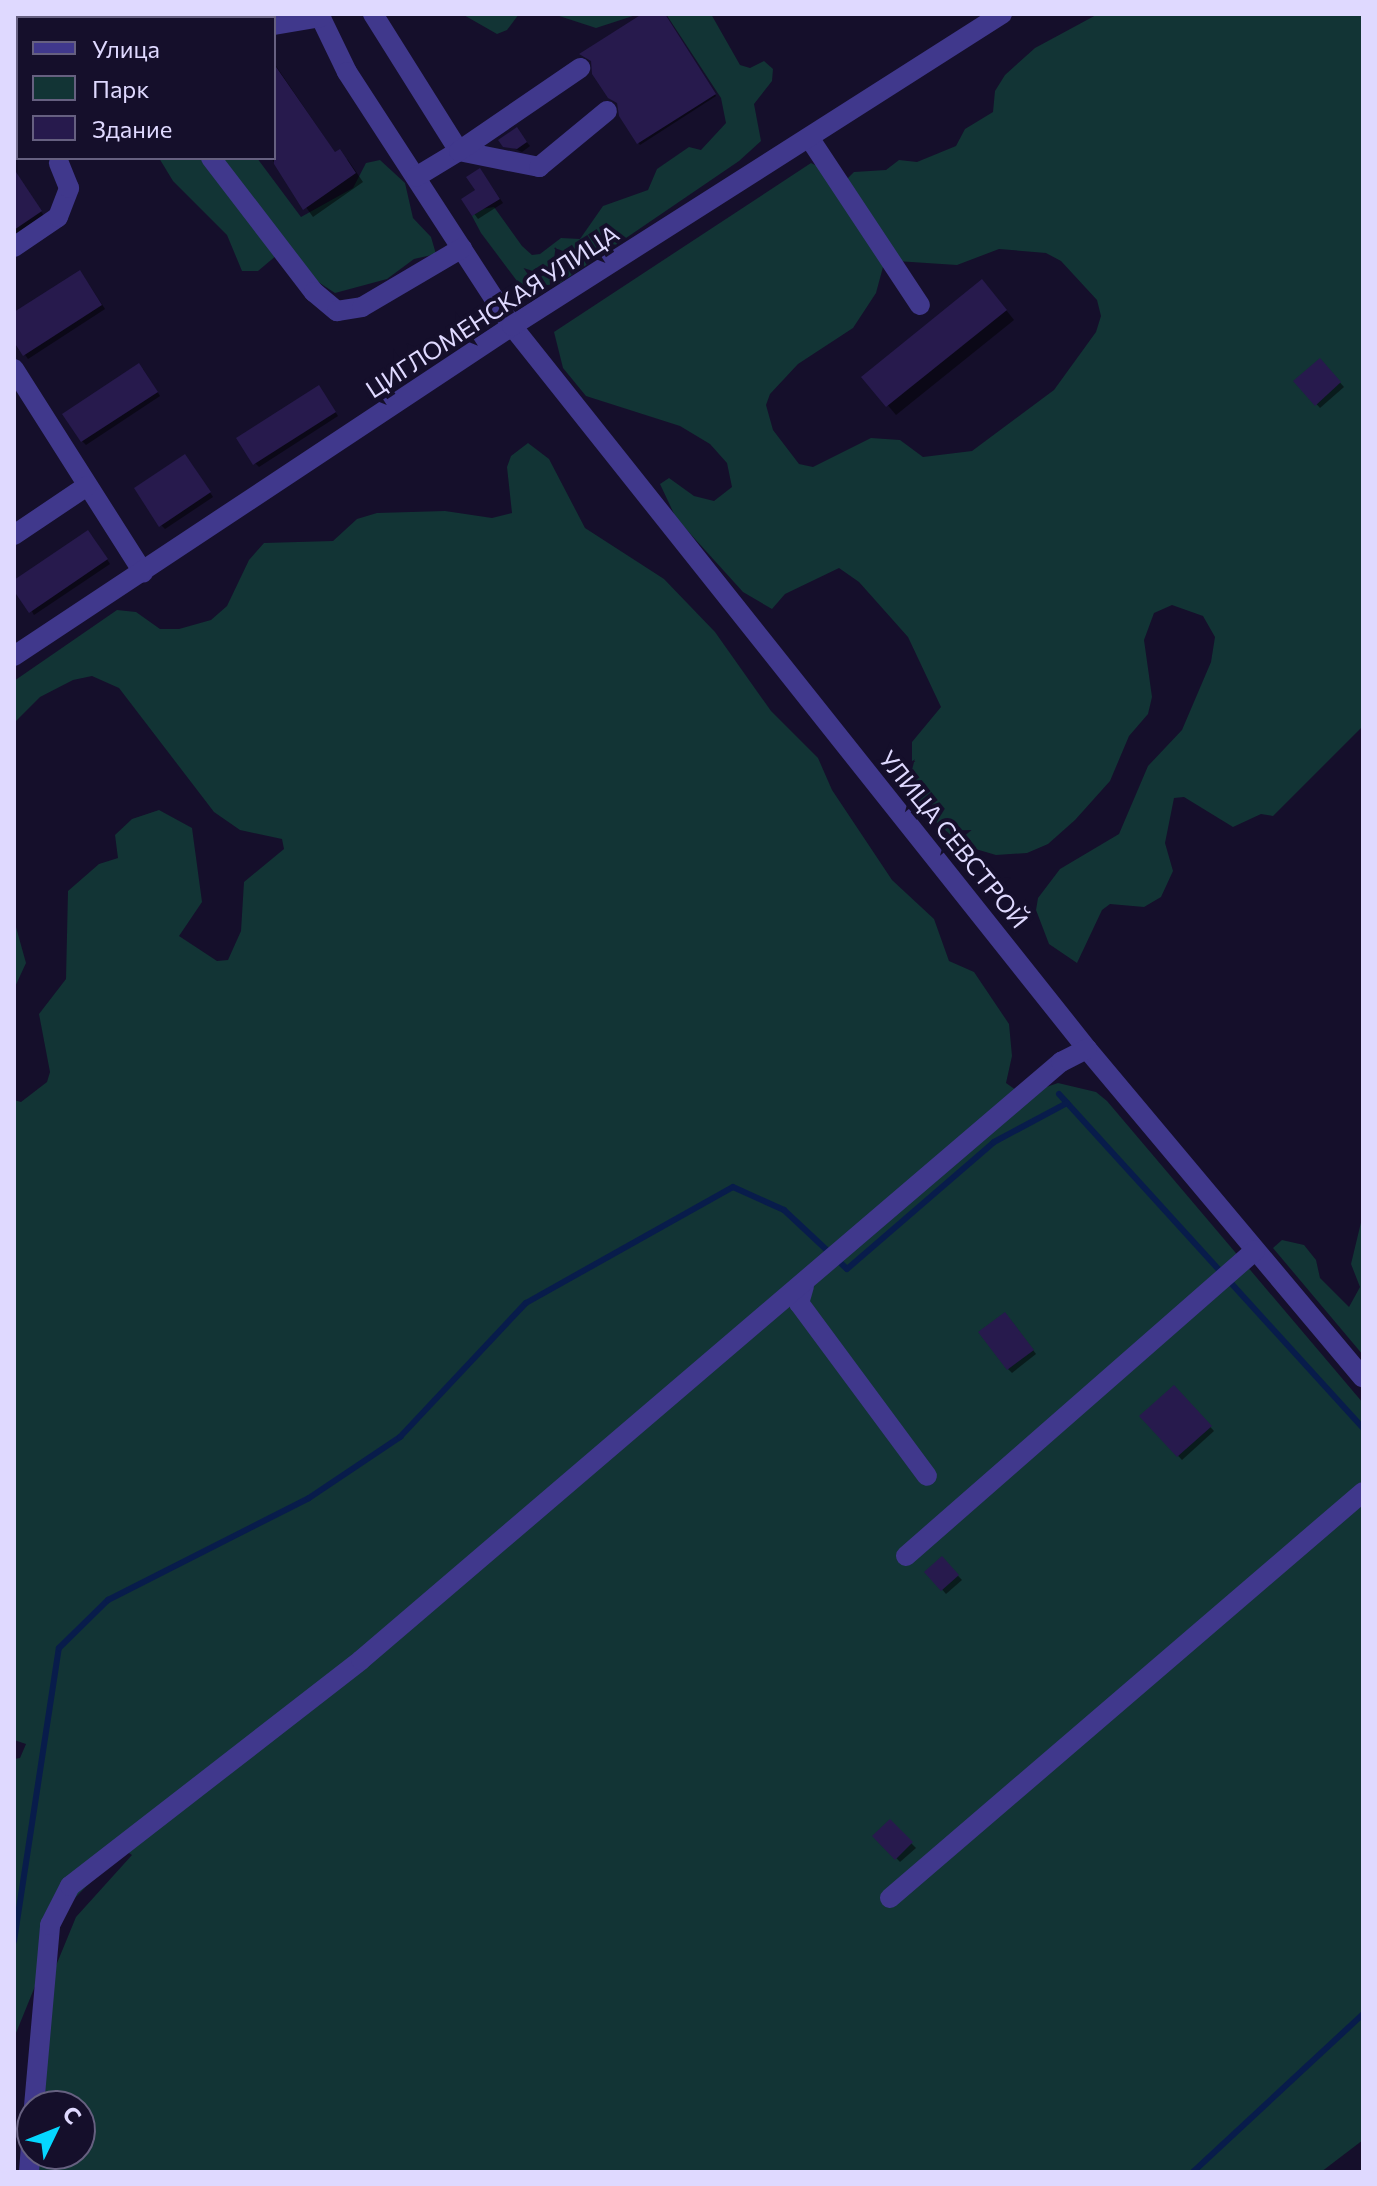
<!DOCTYPE html>
<html>
<head>
<meta charset="utf-8">
<style>
	body { margin:0 }
	#map { position:relative; width:1377px; height:2186px; overflow:hidden; background:#150f2b; font-family:Commissioner,sans-serif }
	div>[style] { position:absolute }
	.green>* { inset:0; background:#123435 }
	.shadow>* { inset:0; background:#0007 }
	.stream>* { height:6px; margin:-3px; padding:0 3px; transform-origin:3px; border-radius:3px; background:#081c4b }
	.building>* { inset:0; background:#271a4d }
	.minor>* { height:20px; margin:-10px; padding:0 10px; transform-origin:10px; border-radius:10px; background:#40388c }
	span { translate:-50% -50%; white-space:nowrap; text-align:center; line-height:1.15; -webkit-text-stroke:8px #150f2b; paint-order:stroke }
	.street-label { font-size:24px; color:#dfd9ff }
	.frame { position:absolute; inset:0; border:16px solid #dfd9ff; pointer-events:none }
	.legend { position:absolute; left:16px; top:16px; width:260px; height:144px; box-sizing:border-box; background:#150f2b; border:2px solid #666080; margin:0; padding:10px 14px; list-style:none; font-size:24px; color:#dfd9ff }
	.legend li { display:flex; align-items:center; gap:16px; height:40px }
	.legend b { width:40px; border:2px solid #666080 }
	.north { position:absolute; left:16px; top:2090px; width:80px; height:80px; box-sizing:border-box; background:#150f2b; border:2px solid #666080; border-radius:50%; rotate:47deg; font-size:22px; font-weight:700; line-height:32px; text-align:center; color:#dfd9ff }
	.north::after { content:''; display:block; margin:auto; width:28px; height:36px; background:#05d7ff; clip-path:polygon(50% 0,100% 100%,50% 72%,0 100%) }
</style>
</head>
<body>
<div id="map">
	<div class="green">
		<div style="clip-path:polygon(19px 14px,177px 14px,179px 18px,22px 18px)"></div>
		<div style="clip-path:polygon(462px 14px,519px 14px,507px 30px,497px 34px)"></div>
		<div style="clip-path:polygon(553px 14px,639px 14px,596px 28px)"></div>
		<div style="clip-path:polygon(666px 14px,711px 14px,740px 65px,750px 68px,764px 61px,773px 69px,772px 81px,754px 104px,761px 141px,739px 161px,560px 283px,523px 289px,481px 233px,472px 216px,475px 210px,494px 207px,522px 246px,532px 255px,540px 254px,561px 238px,580px 239px,603px 206px,648px 190px,657px 169px,689px 147px,701px 150px,726px 123px,721px 98px)"></div>
		<div style="clip-path:polygon(evenodd,1098px 14px,1363px 14px,1363px 726px,1273px 816px,1261px 814px,1233px 827px,1184px 797px,1174px 798px,1165px 843px,1173px 871px,1161px 897px,1144px 907px,1110px 904px,1102px 910px,1077px 963px,1049px 944px,1036px 910px,1038px 898px,1060px 869px,1119px 834px,1148px 766px,1182px 730px,1211px 662px,1215px 637px,1203px 616px,1172px 605px,1154px 613px,1144px 640px,1152px 697px,1148px 714px,1129px 736px,1110px 781px,1075px 820px,1048px 844px,1027px 853px,996px 855px,962px 845px,926px 813px,912px 791px,912px 742px,941px 707px,908px 637px,859px 582px,839px 568px,785px 594px,772px 609px,743px 592px,676px 518px,660px 484px,669px 478px,694px 496px,714px 501px,732px 487px,727px 463px,710px 444px,680px 426px,586px 396px,563px 368px,554px 332px,811px 163px,846px 180px,854px 172px,886px 170px,899px 160px,917px 162px,956px 146px,965px 129px,993px 112px,995px 91px,1005px 75px,1035px 48px,1098px 14px,999px 249px,1046px 253px,1061px 261px,1097px 300px,1101px 316px,1096px 332px,1054px 390px,972px 451px,923px 457px,900px 440px,871px 438px,813px 467px,799px 464px,773px 430px,766px 405px,770px 394px,798px 364px,853px 328px,876px 293px,883px 267px,896px 261px,957px 265px,999px 249px)"></div>
		<div style="clip-path:polygon(159px 158px,257px 158px,301px 217px,353px 188px,366px 163px,380px 160px,405px 183px,413px 218px,431px 237px,436px 254px,414px 259px,387px 279px,335px 293px,277px 255px,258px 271px,242px 271px,227px 235px,173px 181px)"></div>
		<div style="clip-path:polygon(528px 443px,549px 459px,585px 528px,664px 579px,715px 632px,771px 711px,818px 758px,832px 790px,892px 880px,934px 919px,949px 961px,974px 972px,1009px 1024px,1012px 1056px,1006px 1083px,1023px 1095px,1058px 1083px,1096px 1092px,1107px 1101px,1363px 1403px,1363px 2140px,1321px 2172px,26px 2172px,32px 2119px,32px 2154px,80px 2154px,80px 2106px,34px 2106px,48px 1985px,76px 1917px,132px 1855px,123px 1849px,68px 1905px,14px 2038px,14px 1759px,20px 1758px,26px 1744px,14px 1740px,14px 1100px,21px 1102px,47px 1082px,50px 1072px,39px 1014px,66px 979px,68px 891px,99px 864px,118px 858px,115px 835px,132px 819px,159px 810px,192px 828px,202px 902px,179px 936px,217px 961px,228px 960px,241px 931px,244px 882px,284px 849px,282px 839px,240px 830px,214px 812px,119px 688px,92px 676px,73px 680px,40px 697px,14px 723px,14px 681px,117px 610px,136px 612px,160px 629px,179px 629px,211px 620px,227px 606px,249px 560px,264px 543px,333px 541px,357px 519px,377px 513px,445px 511px,492px 518px,512px 513px,507px 467px,511px 456px)"></div>
		<div style="clip-path:polygon(14px 920px,26px 963px,14px 989px)"></div>
		<div style="clip-path:polygon(1363px 1214px,1363px 1355px,1273px 1248px,1282px 1240px,1304px 1245px,1316px 1260px,1320px 1278px,1349px 1307px,1360px 1287px,1351px 1264px)"></div>
	</div>
	<div class="shadow">
		<div style="clip-path:polygon(646px 14px,663px 14px,716px 96px,640px 145px,621px 115px)"></div>
		<div style="clip-path:polygon(274px 63px,336px 154px,348px 160px,363px 182px,313px 217px,271px 158px)"></div>
		<div style="clip-path:polygon(520px 134px,530px 146px,522px 152px,504px 144px)"></div>
		<div style="clip-path:polygon(484px 175px,503px 203px,478px 219px,464px 200px,477px 191px)"></div>
		<div style="clip-path:polygon(25px 186px,44px 216px,14px 236px,14px 187px)"></div>
		<div style="clip-path:polygon(84px 277px,105px 309px,28px 359px,14px 339px,14px 315px)"></div>
		<div style="clip-path:polygon(991px 291px,1014px 320px,896px 415px,864px 377px)"></div>
		<div style="clip-path:polygon(1320px 360px,1344px 387px,1320px 408px,1296px 381px)"></div>
		<div style="clip-path:polygon(143px 369px,160px 396px,86px 445px,82px 441px)"></div>
		<div style="clip-path:polygon(322px 392px,338px 416px,259px 467px,255px 463px)"></div>
		<div style="clip-path:polygon(189px 460px,213px 497px,165px 529px,161px 525px)"></div>
		<div style="clip-path:polygon(92px 536px,110px 564px,34px 615px,14px 582px)"></div>
		<div style="clip-path:polygon(1009px 1318px,1036px 1354px,1012px 1373px,1008px 1369px)"></div>
		<div style="clip-path:polygon(1174px 1387px,1214px 1431px,1182px 1460px,1142px 1416px)"></div>
		<div style="clip-path:polygon(942px 1559px,962px 1580px,946px 1594px,927px 1572px)"></div>
		<div style="clip-path:polygon(890px 1822px,916px 1848px,900px 1862px,875px 1836px)"></div>
	</div>
	<div class="stream">
		<div style="left:1059px;top:1094px;width:452px;rotate:47.7deg"></div>
		<div style="left:14px;top:1941px;width:296px;rotate:-81.3deg"></div>
		<div style="left:59px;top:1648px;width:69px;rotate:-44.4deg"></div>
		<div style="left:108px;top:1600px;width:225px;rotate:-26.9deg"></div>
		<div style="left:309px;top:1498px;width:110px;rotate:-33.8deg"></div>
		<div style="left:400px;top:1437px;width:184px;rotate:-46.8deg"></div>
		<div style="left:526px;top:1303px;width:237px;rotate:-29.3deg"></div>
		<div style="left:733px;top:1187px;width:56px;rotate:24.3deg"></div>
		<div style="left:784px;top:1210px;width:86px;rotate:43.1deg"></div>
		<div style="left:847px;top:1269px;width:194px;rotate:-40.8deg"></div>
		<div style="left:994px;top:1142px;width:83px;rotate:-28.1deg"></div>
		<div style="left:1193px;top:2172px;width:232px;rotate:-42.9deg"></div>
	</div>
	<div class="building">
		<div style="clip-path:polygon(642px 14px,665px 14px,716px 94px,637px 144px,619px 116px,617px 103px,608px 98px,592px 74px,591px 61px,579px 54px)"></div>
		<div style="clip-path:polygon(274px 64px,335px 152px,340px 149px,356px 173px,303px 210px,274px 164px)"></div>
		<div style="clip-path:polygon(517px 127px,527px 142px,517px 149px,503px 147px,498px 140px)"></div>
		<div style="clip-path:polygon(480px 168px,500px 199px,472px 216px,461px 199px,475px 190px,466px 177px)"></div>
		<div style="clip-path:polygon(14px 169px,42px 211px,14px 230px)"></div>
		<div style="clip-path:polygon(80px 270px,102px 305px,23px 356px,14px 342px,14px 312px)"></div>
		<div style="clip-path:polygon(982px 279px,1007px 310px,886px 407px,861px 377px)"></div>
		<div style="clip-path:polygon(1320px 358px,1341px 382px,1315px 406px,1293px 381px)"></div>
		<div style="clip-path:polygon(139px 363px,158px 392px,81px 442px,62px 414px)"></div>
		<div style="clip-path:polygon(319px 385px,336px 412px,253px 465px,236px 438px)"></div>
		<div style="clip-path:polygon(185px 454px,211px 492px,159px 527px,134px 488px)"></div>
		<div style="clip-path:polygon(88px 530px,108px 559px,29px 613px,14px 591px,14px 580px)"></div>
		<div style="clip-path:polygon(1005px 1312px,1034px 1350px,1007px 1370px,978px 1332px)"></div>
		<div style="clip-path:polygon(1174px 1385px,1212px 1426px,1177px 1457px,1139px 1416px)"></div>
		<div style="clip-path:polygon(942px 1556px,959px 1575px,941px 1591px,924px 1572px)"></div>
		<div style="clip-path:polygon(890px 1819px,913px 1842px,895px 1860px,872px 1836px)"></div>
	</div>
	<div class="minor">
		<div style="left:237px;top:14px;width:5px;rotate:53deg"></div>
		<div style="left:319px;top:14px;width:64px;rotate:64.2deg"></div>
		<div style="left:347px;top:72px;width:303px;rotate:57deg"></div>
		<div style="left:512px;top:326px;width:924px;rotate:51.5deg"></div>
		<div style="left:1087px;top:1049px;width:429px;rotate:50deg"></div>
		<div style="left:373px;top:14px;width:162px;rotate:57.9deg"></div>
		<div style="left:459px;top:151px;width:50px;rotate:148.8deg"></div>
		<div style="left:274px;top:25px;width:48px;rotate:-9.7deg"></div>
		<div style="left:14px;top:38px;width:6px;rotate:51deg"></div>
		<div style="left:810px;top:139px;width:199px;rotate:56.5deg"></div>
		<div style="left:459px;top:151px;width:82px;rotate:11.3deg"></div>
		<div style="left:539px;top:167px;width:88px;rotate:-39.5deg"></div>
		<div style="left:459px;top:151px;width:147px;rotate:-34.4deg"></div>
		<div style="left:211px;top:158px;width:169px;rotate:52.5deg"></div>
		<div style="left:314px;top:292px;width:30px;rotate:40deg"></div>
		<div style="left:337px;top:311px;width:25px;rotate:-9deg"></div>
		<div style="left:362px;top:307px;width:116px;rotate:-30.5deg"></div>
		<div style="left:14px;top:247px;width:53px;rotate:-34.3deg"></div>
		<div style="left:58px;top:217px;width:31px;rotate:-69deg"></div>
		<div style="left:69px;top:188px;width:27px;rotate:-112deg"></div>
		<div style="left:14px;top:369px;width:241px;rotate:57.6deg"></div>
		<div style="left:14px;top:535px;width:88px;rotate:-33.9deg"></div>
		<div style="left:14px;top:656px;width:597px;rotate:-33.53deg"></div>
		<div style="left:512px;top:326px;width:581px;rotate:-32.49deg"></div>
		<div style="left:804px;top:1286px;width:18px;rotate:106deg"></div>
		<div style="left:799px;top:1303px;width:215px;rotate:53.5deg"></div>
		<div style="left:906px;top:1556px;width:464px;rotate:-41.2deg"></div>
		<div style="left:890px;top:1898px;width:623px;rotate:-40.64deg"></div>
		<div style="left:34px;top:2106px;width:182px;rotate:-84.9deg"></div>
		<div style="left:50px;top:1925px;width:44px;rotate:-62.9deg"></div>
		<div style="left:70px;top:1886px;width:368px;rotate:-37.8deg"></div>
		<div style="left:361px;top:1660px;width:921px;rotate:-40.51deg"></div>
		<div style="left:1061px;top:1062px;width:29px;rotate:-27deg"></div>
		<div style="left:29px;top:2172px;width:41px;rotate:-85.8deg"></div>
	</div>
	<div class="street-label">
		<span style="left:492px;top:311px;rotate:-33deg">ЦИГЛОМЕНСКАЯ УЛИЦА</span>
		<span style="left:954px;top:839px;rotate:51deg">УЛИЦА СЕВСТРОЙ</span>
	</div>
	<div class="frame"></div>
	<ul class="legend">
	<li><b style="height:10px;background:#40388c"></b>Улица</li>
	<li><b style="height:22px;background:#123435"></b>Парк</li>
	<li><b style="height:22px;background:#271a4d"></b>Здание</li>
	</ul>
	<div class="north">С</div>
</div>
</body>
</html>
